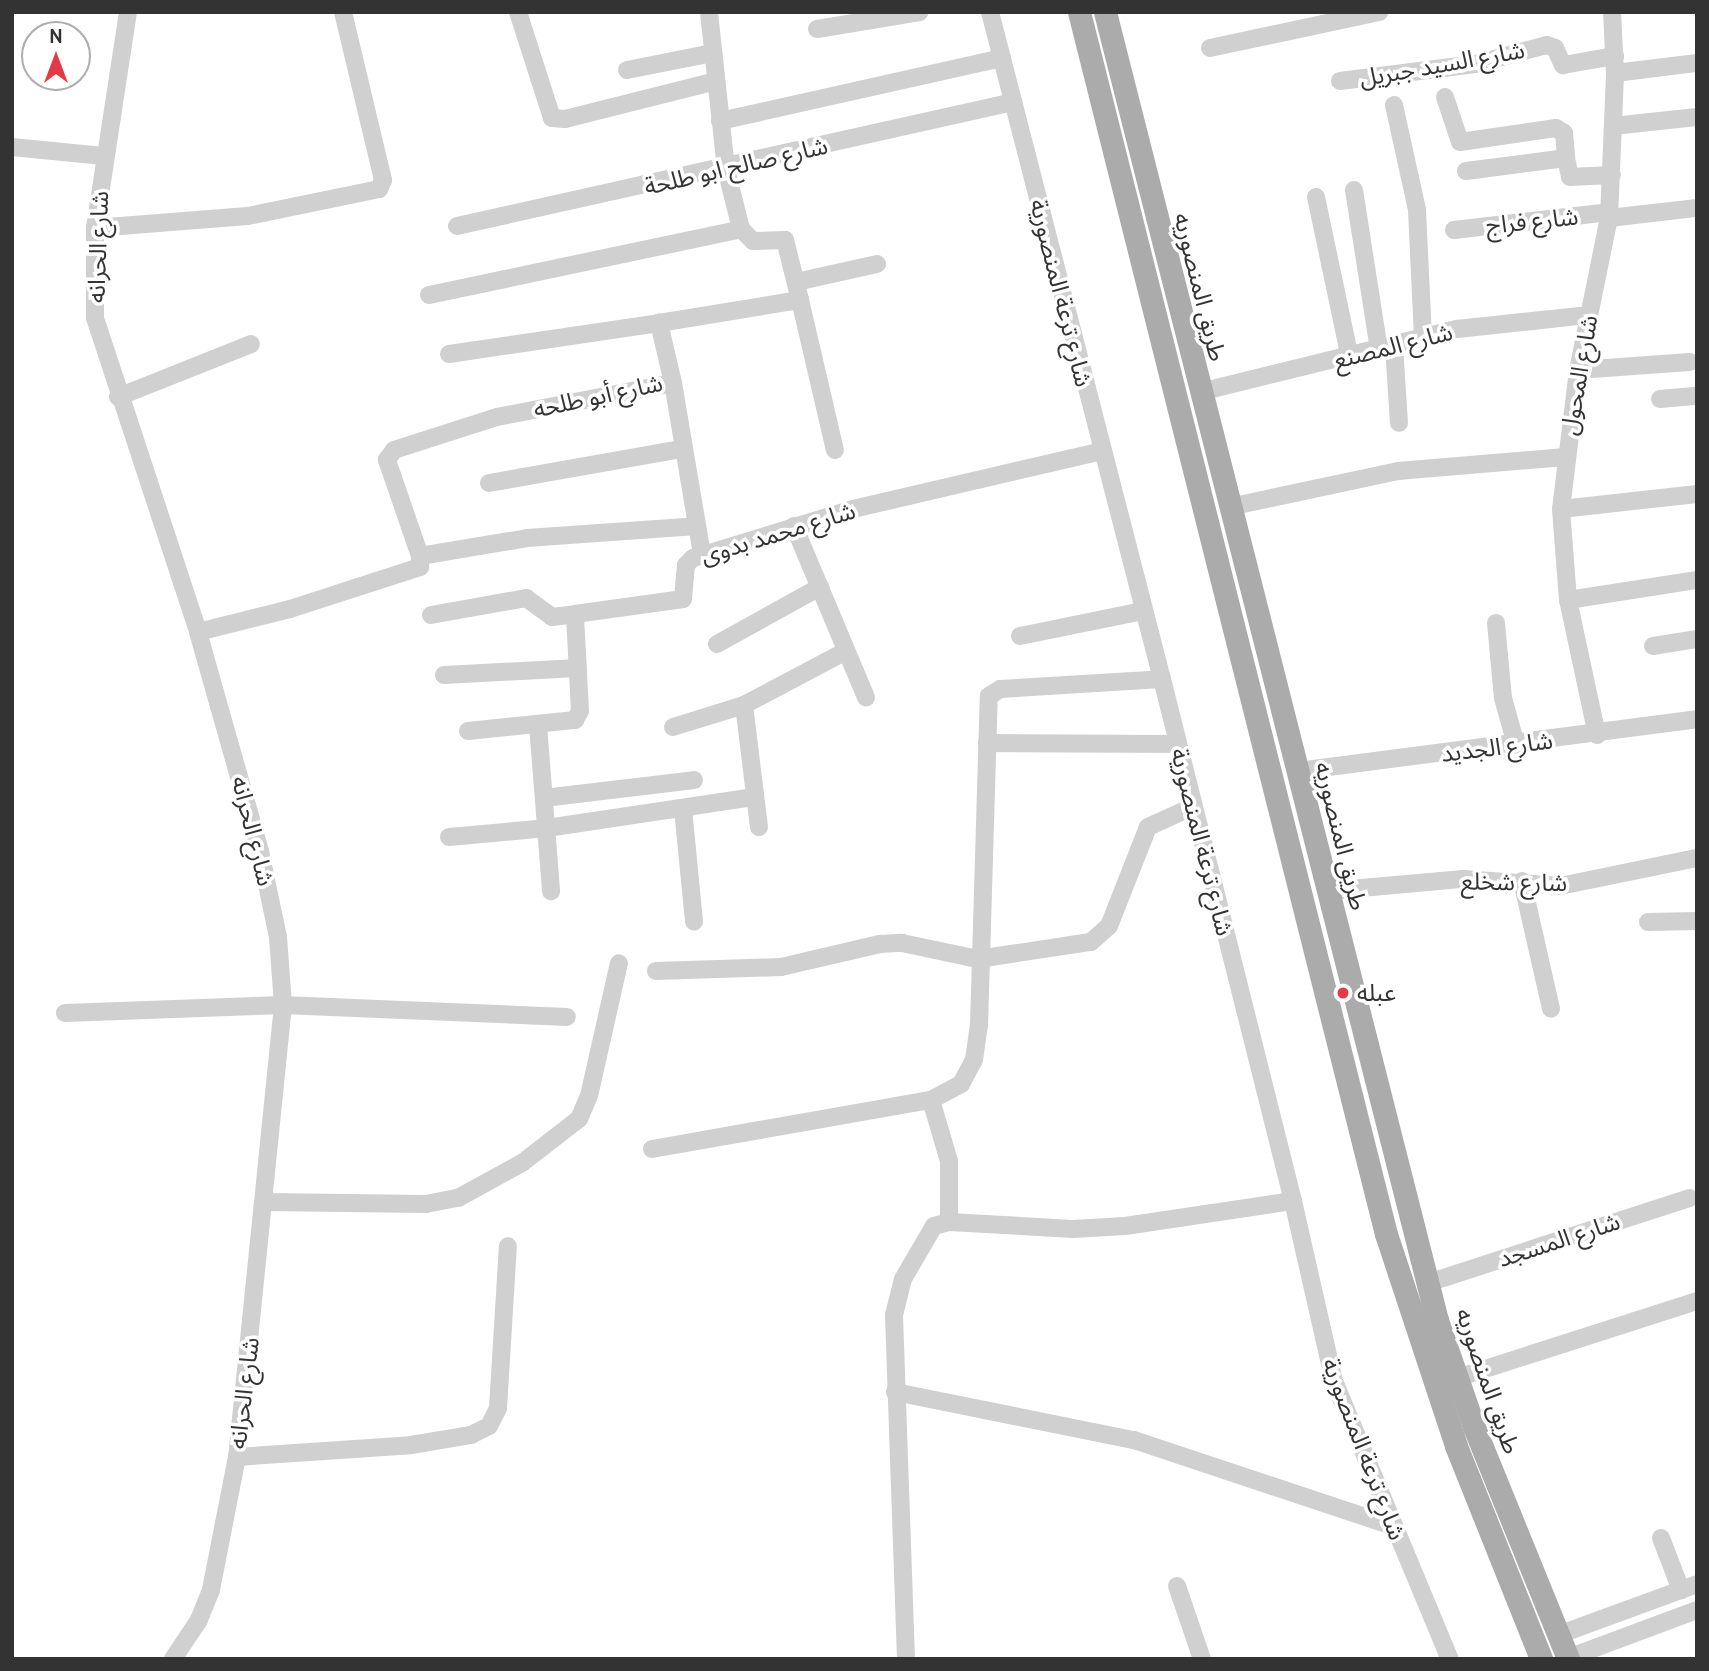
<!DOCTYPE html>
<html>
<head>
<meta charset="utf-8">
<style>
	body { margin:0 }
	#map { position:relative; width:1709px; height:1671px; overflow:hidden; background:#fff; font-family:Cabin,"Noto Sans Arabic",sans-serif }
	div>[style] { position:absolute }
	.minor>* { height:18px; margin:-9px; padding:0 9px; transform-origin:9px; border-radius:9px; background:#d0d0d0 }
	.major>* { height:23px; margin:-11.5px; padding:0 11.5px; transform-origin:11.5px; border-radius:11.5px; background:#ababab }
	.dots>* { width:19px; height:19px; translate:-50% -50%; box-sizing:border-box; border:4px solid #fff; border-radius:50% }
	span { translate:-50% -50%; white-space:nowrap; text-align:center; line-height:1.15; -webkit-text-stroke:7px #fff; paint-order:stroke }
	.street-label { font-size:24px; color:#333 }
	.poi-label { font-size:24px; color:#333 }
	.left { translate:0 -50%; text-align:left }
	.frame { position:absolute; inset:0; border:14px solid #333; pointer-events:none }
	.north { position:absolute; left:21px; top:21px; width:70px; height:70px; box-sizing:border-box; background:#fff; border:2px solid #adadad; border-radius:50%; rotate:0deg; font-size:19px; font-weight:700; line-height:28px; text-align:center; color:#333 }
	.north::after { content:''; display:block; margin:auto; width:24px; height:32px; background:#e63946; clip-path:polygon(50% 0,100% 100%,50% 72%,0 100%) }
</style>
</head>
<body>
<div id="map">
	<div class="minor">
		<div style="left:128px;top:12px;width:219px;rotate:98.7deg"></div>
		<div style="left:95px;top:228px;width:90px;rotate:90deg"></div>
		<div style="left:95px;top:318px;width:330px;rotate:71.8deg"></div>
		<div style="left:198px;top:632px;width:228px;rotate:74.2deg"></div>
		<div style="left:260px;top:851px;width:88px;rotate:78.2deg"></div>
		<div style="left:278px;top:937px;width:68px;rotate:85.8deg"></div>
		<div style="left:283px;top:1005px;width:454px;rotate:95.8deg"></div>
		<div style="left:237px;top:1457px;width:136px;rotate:101.1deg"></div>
		<div style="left:211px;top:1590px;width:32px;rotate:112deg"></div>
		<div style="left:199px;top:1620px;width:47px;rotate:123.7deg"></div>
		<div style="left:518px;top:12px;width:111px;rotate:72.2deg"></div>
		<div style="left:552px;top:118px;width:13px;rotate:4deg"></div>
		<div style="left:565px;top:119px;width:156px;rotate:-14.1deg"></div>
		<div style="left:990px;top:12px;width:689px;rotate:75.54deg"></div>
		<div style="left:1162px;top:679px;width:538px;rotate:75.91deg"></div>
		<div style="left:1293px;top:1201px;width:185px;rotate:77.2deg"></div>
		<div style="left:1334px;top:1381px;width:301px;rotate:67.4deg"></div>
		<div style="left:817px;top:29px;width:104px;rotate:-9.4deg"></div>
		<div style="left:1210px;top:48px;width:173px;rotate:-12deg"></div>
		<div style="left:627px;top:70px;width:88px;rotate:-11.2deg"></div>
		<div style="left:1615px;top:73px;width:83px;rotate:-7deg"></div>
		<div style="left:1340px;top:81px;width:136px;rotate:-7.2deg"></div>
		<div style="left:1475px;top:64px;width:74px;rotate:-14.8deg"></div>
		<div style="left:1547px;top:45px;width:9px;rotate:21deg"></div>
		<div style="left:1555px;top:48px;width:19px;rotate:65deg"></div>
		<div style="left:1563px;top:65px;width:53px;rotate:-9.8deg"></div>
		<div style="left:1445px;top:97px;width:47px;rotate:71.6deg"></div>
		<div style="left:1460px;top:142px;width:97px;rotate:-8.3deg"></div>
		<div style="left:1556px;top:128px;width:9px;rotate:32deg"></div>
		<div style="left:1564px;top:133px;width:25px;rotate:85deg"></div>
		<div style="left:1394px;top:105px;width:107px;rotate:77.6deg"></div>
		<div style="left:1417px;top:210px;width:129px;rotate:87.3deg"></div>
		<div style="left:720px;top:121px;width:289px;rotate:-12.6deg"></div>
		<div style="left:1613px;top:126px;width:84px;rotate:-6.1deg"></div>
		<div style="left:12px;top:147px;width:92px;rotate:5.6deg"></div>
		<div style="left:1466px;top:171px;width:101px;rotate:-7.4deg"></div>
		<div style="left:1566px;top:158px;width:19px;rotate:78deg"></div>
		<div style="left:1570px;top:177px;width:42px;rotate:-2.7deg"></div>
		<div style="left:1354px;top:190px;width:162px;rotate:81.1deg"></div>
		<div style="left:1316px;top:197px;width:165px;rotate:78.1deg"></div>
		<div style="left:1609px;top:218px;width:89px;rotate:-6.5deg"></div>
		<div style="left:457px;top:226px;width:570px;rotate:-12.57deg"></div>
		<div style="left:95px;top:228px;width:153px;rotate:-4.5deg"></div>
		<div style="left:248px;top:216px;width:134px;rotate:-11.6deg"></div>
		<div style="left:379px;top:189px;width:10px;rotate:-66deg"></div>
		<div style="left:383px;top:180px;width:173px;rotate:-103.4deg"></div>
		<div style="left:1454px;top:230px;width:156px;rotate:-6.6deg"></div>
		<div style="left:796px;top:282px;width:83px;rotate:-12.5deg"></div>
		<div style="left:429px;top:295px;width:319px;rotate:-11.9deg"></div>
		<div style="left:800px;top:300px;width:154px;rotate:76.9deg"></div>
		<div style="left:1394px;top:346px;width:77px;rotate:86.3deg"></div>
		<div style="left:449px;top:354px;width:212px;rotate:-8.4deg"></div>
		<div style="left:1578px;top:370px;width:112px;rotate:-4.1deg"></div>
		<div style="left:673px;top:383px;width:174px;rotate:80.4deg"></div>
		<div style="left:1200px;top:392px;width:265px;rotate:-13.8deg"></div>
		<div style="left:1457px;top:329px;width:133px;rotate:-6.1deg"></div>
		<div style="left:118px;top:397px;width:143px;rotate:-21.7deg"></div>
		<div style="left:1660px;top:399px;width:37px;rotate:-5deg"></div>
		<div style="left:489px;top:483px;width:196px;rotate:-10deg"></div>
		<div style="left:1229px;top:507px;width:173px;rotate:-12deg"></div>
		<div style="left:1398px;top:471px;width:168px;rotate:-4.8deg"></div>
		<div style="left:1561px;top:509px;width:137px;rotate:-6.3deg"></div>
		<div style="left:794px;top:526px;width:186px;rotate:67.2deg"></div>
		<div style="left:420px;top:556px;width:109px;rotate:-9.5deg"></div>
		<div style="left:527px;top:538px;width:170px;rotate:-4deg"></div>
		<div style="left:1568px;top:600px;width:131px;rotate:-8.8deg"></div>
		<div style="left:431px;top:615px;width:97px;rotate:-10.1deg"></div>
		<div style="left:526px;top:598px;width:32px;rotate:36deg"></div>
		<div style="left:552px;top:617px;width:23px;rotate:-7deg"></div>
		<div style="left:1496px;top:623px;width:75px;rotate:84.7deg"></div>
		<div style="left:1503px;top:698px;width:49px;rotate:74.5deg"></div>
		<div style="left:198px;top:632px;width:95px;rotate:-14deg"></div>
		<div style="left:290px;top:609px;width:137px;rotate:-17.9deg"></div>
		<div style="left:420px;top:567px;width:11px;rotate:-90deg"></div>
		<div style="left:420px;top:556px;width:102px;rotate:-109deg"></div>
		<div style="left:387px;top:460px;width:12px;rotate:-55deg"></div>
		<div style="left:394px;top:450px;width:108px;rotate:-17.8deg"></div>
		<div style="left:497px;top:417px;width:179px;rotate:-10.9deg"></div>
		<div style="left:673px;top:383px;width:62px;rotate:-103.1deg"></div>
		<div style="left:659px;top:323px;width:143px;rotate:-9.3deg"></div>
		<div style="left:800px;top:300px;width:62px;rotate:-104deg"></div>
		<div style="left:785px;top:240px;width:32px;rotate:178deg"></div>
		<div style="left:753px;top:241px;width:17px;rotate:-135deg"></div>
		<div style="left:741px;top:229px;width:62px;rotate:-104deg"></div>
		<div style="left:726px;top:169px;width:158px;rotate:-96.2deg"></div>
		<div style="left:1020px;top:636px;width:126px;rotate:-11.5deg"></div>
		<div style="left:717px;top:644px;width:118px;rotate:-29deg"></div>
		<div style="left:1653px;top:646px;width:45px;rotate:-9deg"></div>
		<div style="left:444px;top:675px;width:134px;rotate:-3deg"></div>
		<div style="left:744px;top:705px;width:123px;rotate:83deg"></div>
		<div style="left:538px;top:725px;width:167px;rotate:85.5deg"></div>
		<div style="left:673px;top:727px;width:74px;rotate:-17.2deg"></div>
		<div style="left:744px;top:705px;width:115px;rotate:-27.9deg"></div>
		<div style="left:468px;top:731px;width:108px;rotate:-5.9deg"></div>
		<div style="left:575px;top:720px;width:10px;rotate:-61deg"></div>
		<div style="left:580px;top:711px;width:97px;rotate:-93deg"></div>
		<div style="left:575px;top:614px;width:109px;rotate:-7.9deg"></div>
		<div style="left:683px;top:599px;width:34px;rotate:-85deg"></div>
		<div style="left:686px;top:565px;width:10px;rotate:-45deg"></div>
		<div style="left:693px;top:558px;width:167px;rotate:-17deg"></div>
		<div style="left:853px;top:509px;width:256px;rotate:-13.1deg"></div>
		<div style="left:1597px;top:735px;width:138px;rotate:-102.1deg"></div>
		<div style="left:1568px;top:600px;width:91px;rotate:-94.4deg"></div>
		<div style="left:1561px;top:509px;width:140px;rotate:-83deg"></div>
		<div style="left:1578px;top:370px;width:155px;rotate:-78.5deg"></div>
		<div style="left:1609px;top:218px;width:145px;rotate:-87.6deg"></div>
		<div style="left:1615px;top:73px;width:61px;rotate:-92.8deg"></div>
		<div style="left:987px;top:743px;width:191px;rotate:0.3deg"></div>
		<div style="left:1298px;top:771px;width:402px;rotate:-7.4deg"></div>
		<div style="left:544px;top:798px;width:151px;rotate:-6.8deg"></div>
		<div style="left:683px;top:809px;width:113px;rotate:84.4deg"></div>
		<div style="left:449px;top:837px;width:98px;rotate:-5.2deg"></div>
		<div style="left:547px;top:828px;width:210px;rotate:-8.5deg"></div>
		<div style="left:1522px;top:881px;width:131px;rotate:77.2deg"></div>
		<div style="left:1328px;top:891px;width:136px;rotate:-5.1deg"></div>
		<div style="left:1463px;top:879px;width:97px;rotate:4.1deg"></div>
		<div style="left:1560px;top:886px;width:140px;rotate:-11.6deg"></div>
		<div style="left:1648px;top:922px;width:49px;rotate:-1.2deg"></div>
		<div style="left:656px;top:971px;width:125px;rotate:-1.8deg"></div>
		<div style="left:781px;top:967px;width:102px;rotate:-13.1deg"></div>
		<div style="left:880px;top:944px;width:22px;rotate:-3deg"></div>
		<div style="left:902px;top:943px;width:78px;rotate:11.9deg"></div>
		<div style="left:978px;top:959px;width:114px;rotate:-8.6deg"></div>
		<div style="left:1091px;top:942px;width:24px;rotate:-42deg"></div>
		<div style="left:1109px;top:926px;width:106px;rotate:-68.5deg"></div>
		<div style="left:1148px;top:827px;width:48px;rotate:-24.4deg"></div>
		<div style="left:65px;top:1013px;width:218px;rotate:-2.1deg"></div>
		<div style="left:283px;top:1005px;width:284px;rotate:2.4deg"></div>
		<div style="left:931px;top:1100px;width:64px;rotate:73.6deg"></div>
		<div style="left:949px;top:1161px;width:61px;rotate:90deg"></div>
		<div style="left:652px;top:1149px;width:283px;rotate:-10deg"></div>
		<div style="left:931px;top:1100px;width:34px;rotate:-28deg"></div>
		<div style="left:961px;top:1084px;width:27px;rotate:-62deg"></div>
		<div style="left:974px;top:1060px;width:34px;rotate:-82deg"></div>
		<div style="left:979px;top:1026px;width:330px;rotate:-88.3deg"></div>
		<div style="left:989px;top:696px;width:13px;rotate:-32deg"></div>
		<div style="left:1000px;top:689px;width:162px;rotate:-3.5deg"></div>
		<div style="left:266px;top:1202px;width:160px;rotate:0.7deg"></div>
		<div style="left:426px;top:1204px;width:33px;rotate:-11deg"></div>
		<div style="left:458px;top:1198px;width:73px;rotate:-28.7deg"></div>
		<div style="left:522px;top:1163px;width:72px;rotate:-37.7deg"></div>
		<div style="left:579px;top:1119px;width:25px;rotate:-67deg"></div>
		<div style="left:589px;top:1096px;width:136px;rotate:-77.3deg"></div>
		<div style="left:1428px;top:1283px;width:275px;rotate:-18deg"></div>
		<div style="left:1457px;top:1378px;width:252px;rotate:-17.8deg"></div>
		<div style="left:895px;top:1392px;width:244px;rotate:11.4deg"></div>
		<div style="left:1134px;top:1440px;width:273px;rotate:18.4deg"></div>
		<div style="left:237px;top:1457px;width:174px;rotate:-3.9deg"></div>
		<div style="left:411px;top:1445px;width:61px;rotate:-9.5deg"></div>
		<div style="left:471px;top:1435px;width:20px;rotate:-27deg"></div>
		<div style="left:489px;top:1426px;width:20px;rotate:-63deg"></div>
		<div style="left:498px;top:1408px;width:162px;rotate:-86.5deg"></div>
		<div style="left:1661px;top:1538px;width:56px;rotate:69deg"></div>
		<div style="left:1177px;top:1586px;width:77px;rotate:71.1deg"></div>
		<div style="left:1558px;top:1635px;width:148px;rotate:-20.1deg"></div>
		<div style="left:1568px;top:1658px;width:138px;rotate:-20.4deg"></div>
		<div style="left:906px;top:1659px;width:344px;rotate:-92deg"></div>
		<div style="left:894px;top:1315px;width:37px;rotate:-76deg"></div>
		<div style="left:903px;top:1279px;width:61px;rotate:-59.7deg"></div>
		<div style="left:934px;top:1226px;width:16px;rotate:-15deg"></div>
		<div style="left:949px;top:1222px;width:124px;rotate:3.2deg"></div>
		<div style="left:1073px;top:1229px;width:52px;rotate:-3.3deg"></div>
		<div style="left:1125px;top:1226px;width:170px;rotate:-8.5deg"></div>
	</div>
	<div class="major">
		<div style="left:1079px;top:12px;width:1260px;rotate:75.9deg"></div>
		<div style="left:1386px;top:1234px;width:223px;rotate:71.7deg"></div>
		<div style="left:1456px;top:1446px;width:229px;rotate:68.2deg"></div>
		<div style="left:1105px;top:12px;width:1349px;rotate:75.76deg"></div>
		<div style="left:1437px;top:1320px;width:113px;rotate:70.9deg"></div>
		<div style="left:1474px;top:1427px;width:250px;rotate:67.9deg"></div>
	</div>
	<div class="dots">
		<div style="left:1343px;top:993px;background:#e63946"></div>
	</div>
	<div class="street-label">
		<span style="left:1442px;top:64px;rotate:-10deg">شارع السيد جبريل</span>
		<span style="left:736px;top:166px;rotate:-13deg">شارع صالح ابو طلحة</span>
		<span style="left:1532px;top:221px;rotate:-6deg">شارع فراج</span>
		<span style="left:98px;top:247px;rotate:-88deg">شارع الحرانه</span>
		<span style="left:1200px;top:287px;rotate:76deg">طريق المنصوريه</span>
		<span style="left:1061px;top:293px;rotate:76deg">شارع ترعة المنصورية</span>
		<span style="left:1393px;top:346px;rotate:-14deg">شارع المصنع</span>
		<span style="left:1579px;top:375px;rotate:-80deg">شارع المحول</span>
		<span style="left:598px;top:396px;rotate:-12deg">شارع أبو طلحه</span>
		<span style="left:778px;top:533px;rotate:-17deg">شارع محمد بدوى</span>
		<span style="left:1497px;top:747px;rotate:-7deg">شارع الجديد</span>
		<span style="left:253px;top:831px;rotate:76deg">شارع الحرانه</span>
		<span style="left:1341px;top:836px;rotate:76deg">طريق المنصوريه</span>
		<span style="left:1202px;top:842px;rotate:76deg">شارع ترعة المنصورية</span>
		<span style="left:1514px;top:882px;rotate:1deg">شارع شخلع</span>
		<span style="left:1559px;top:1240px;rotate:-18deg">شارع المسجد</span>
		<span style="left:1488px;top:1381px;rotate:71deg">طريق المنصوريه</span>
		<span style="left:244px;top:1393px;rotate:-83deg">شارع الحرانه</span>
		<span style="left:1364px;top:1449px;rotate:69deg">شارع ترعة المنصورية</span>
	</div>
	<div class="poi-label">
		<span class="left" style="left:1357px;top:993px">عبله</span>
	</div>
	<div class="frame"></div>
	<div class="north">N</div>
</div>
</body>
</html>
